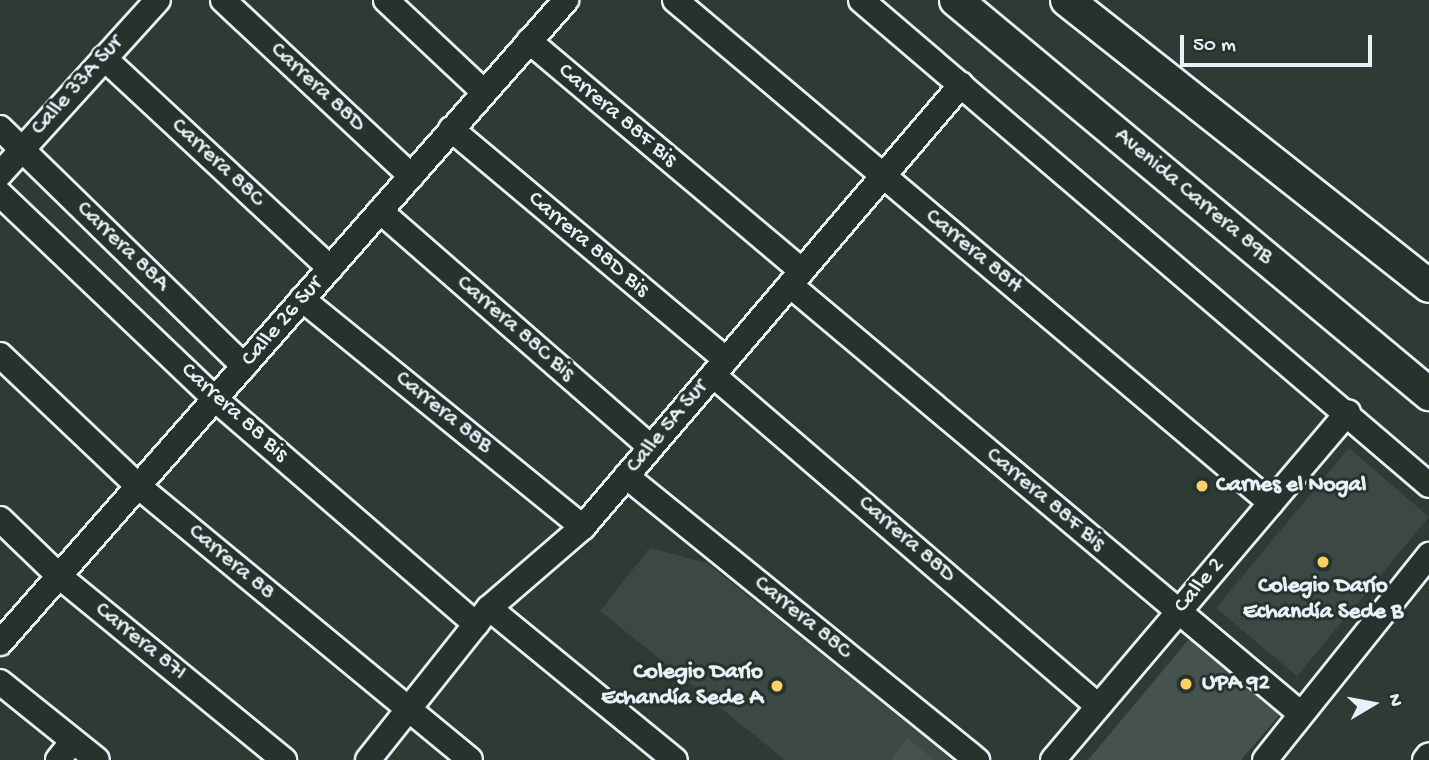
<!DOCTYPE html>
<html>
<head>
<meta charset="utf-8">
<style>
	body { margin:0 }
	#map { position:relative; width:1429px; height:760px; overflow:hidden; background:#2e3b35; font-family:"Gochi Hand",sans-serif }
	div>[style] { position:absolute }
	.built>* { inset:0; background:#3b4843 }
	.green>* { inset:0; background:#45524e }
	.roads { filter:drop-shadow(2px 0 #e8f1f8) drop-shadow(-2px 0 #e8f1f8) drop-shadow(0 2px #e8f1f8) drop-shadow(0 -2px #e8f1f8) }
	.minor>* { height:24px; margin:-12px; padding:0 12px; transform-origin:12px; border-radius:12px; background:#26332d }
	.major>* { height:32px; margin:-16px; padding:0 16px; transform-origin:16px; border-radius:16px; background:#26332d }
	.dots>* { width:19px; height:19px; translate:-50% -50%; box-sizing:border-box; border:4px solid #26332d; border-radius:50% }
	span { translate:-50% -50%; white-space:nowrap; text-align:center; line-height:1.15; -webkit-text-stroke:6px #26332d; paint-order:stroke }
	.street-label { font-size:23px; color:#e8f1f8 }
	.poi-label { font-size:23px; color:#e8f1f8; font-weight:700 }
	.left { translate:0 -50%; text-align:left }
	.right { translate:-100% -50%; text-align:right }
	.north { position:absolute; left:1338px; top:669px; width:70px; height:70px; -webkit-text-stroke:5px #26332d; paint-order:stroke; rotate:80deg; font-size:19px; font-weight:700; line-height:28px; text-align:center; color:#e8f1f8 }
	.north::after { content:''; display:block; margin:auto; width:24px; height:32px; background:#e8f1f8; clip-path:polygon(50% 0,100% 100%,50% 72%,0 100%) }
	.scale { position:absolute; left:1180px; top:35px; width:192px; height:32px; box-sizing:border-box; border:4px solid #e8f1f8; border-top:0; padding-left:9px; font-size:21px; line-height:24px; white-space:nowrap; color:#e8f1f8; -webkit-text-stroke:5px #26332d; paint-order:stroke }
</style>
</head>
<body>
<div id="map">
	<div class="built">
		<div style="clip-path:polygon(1349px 448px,1429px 517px,1297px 676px,1216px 608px)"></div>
		<div style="clip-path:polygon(650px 548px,707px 563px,954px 760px,785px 760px,600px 611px)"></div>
	</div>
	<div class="green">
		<div style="clip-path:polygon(1190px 638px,1280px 714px,1241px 760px,1088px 760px)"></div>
		<div style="clip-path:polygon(907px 738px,935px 760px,891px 760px)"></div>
	</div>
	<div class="roads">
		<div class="minor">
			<div style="left:223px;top:0;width:258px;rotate:43.1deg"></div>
			<div style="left:386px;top:0;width:134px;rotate:43.2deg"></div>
			<div style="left:675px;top:0;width:780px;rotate:40.16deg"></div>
			<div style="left:861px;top:0;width:747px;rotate:40.49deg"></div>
			<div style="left:529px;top:41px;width:357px;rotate:40.1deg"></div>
			<div style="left:104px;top:58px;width:309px;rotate:42.9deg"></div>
			<div style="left:0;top:128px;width:341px;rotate:44.3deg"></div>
			<div style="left:451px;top:129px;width:359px;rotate:40deg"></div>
			<div style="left:0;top:174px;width:235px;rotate:-47.8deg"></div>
			<div style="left:0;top:194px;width:297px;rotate:43.6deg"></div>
			<div style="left:215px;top:399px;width:345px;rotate:40.8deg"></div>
			<div style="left:380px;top:211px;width:359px;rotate:41.1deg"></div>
			<div style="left:790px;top:285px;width:667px;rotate:40.01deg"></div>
			<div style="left:302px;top:299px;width:362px;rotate:39.1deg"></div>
			<div style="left:0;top:355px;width:190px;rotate:43.5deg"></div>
			<div style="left:138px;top:486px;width:430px;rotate:39.5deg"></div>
			<div style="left:713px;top:375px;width:508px;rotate:40.69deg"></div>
			<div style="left:626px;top:476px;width:452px;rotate:39deg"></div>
			<div style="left:0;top:519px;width:82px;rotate:44deg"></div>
			<div style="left:59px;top:576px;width:291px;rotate:39.3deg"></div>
			<div style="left:489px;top:608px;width:240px;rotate:39.3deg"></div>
			<div style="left:0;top:643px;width:857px;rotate:-48.64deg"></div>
			<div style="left:0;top:682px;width:124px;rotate:38.8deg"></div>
			<div style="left:58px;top:760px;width:24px;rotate:-52deg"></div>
			<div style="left:368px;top:760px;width:194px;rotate:-51.5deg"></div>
			<div style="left:489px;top:608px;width:124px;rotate:-40.8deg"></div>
			<div style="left:583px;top:527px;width:582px;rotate:-49.46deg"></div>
			<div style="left:1053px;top:760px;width:456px;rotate:-49.7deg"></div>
			<div style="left:1265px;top:760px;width:263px;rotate:-51.3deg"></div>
			<div style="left:1425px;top:760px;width:6px;rotate:-51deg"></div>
		</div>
		<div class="major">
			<div style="left:956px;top:0;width:616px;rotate:39.79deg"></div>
			<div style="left:1067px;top:0;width:461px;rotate:38.3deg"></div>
		</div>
	</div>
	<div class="dots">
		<div style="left:1202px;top:486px;background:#ffd166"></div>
		<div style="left:1323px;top:562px;background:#ffd166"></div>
		<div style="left:1186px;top:684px;background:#ffd166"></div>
		<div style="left:777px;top:686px;background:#ffd166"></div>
	</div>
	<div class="street-label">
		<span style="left:78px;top:86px;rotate:-48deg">Calle 33A Sur</span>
		<span style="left:317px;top:88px;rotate:43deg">Carrera 88D</span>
		<span style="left:617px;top:116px;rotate:40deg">Carrera 88F Bis</span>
		<span style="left:217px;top:163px;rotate:43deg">Carrera 88C</span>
		<span style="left:1193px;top:197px;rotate:40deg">Avenida Carrera 89B</span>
		<span style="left:588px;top:245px;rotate:40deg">Carrera 88D Bis</span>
		<span style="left:122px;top:247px;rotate:44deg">Carrera 88A</span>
		<span style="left:973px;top:252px;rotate:40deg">Carrera 88H</span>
		<span style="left:283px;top:322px;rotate:-49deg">Calle 26 Sur</span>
		<span style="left:515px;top:329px;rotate:41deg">Carrera 88C Bis</span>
		<span style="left:234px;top:413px;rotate:42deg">Carrera 88 Bis</span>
		<span style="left:443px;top:413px;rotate:39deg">Carrera 88B</span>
		<span style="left:668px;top:427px;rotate:-50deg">Calle 5A Sur</span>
		<span style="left:1045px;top:500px;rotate:40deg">Carrera 88F Bis</span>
		<span style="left:906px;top:540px;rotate:41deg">Carrera 88D</span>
		<span style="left:231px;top:563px;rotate:40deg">Carrera 88</span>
		<span style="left:1200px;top:586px;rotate:-50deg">Calle 2</span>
		<span style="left:802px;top:618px;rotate:39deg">Carrera 88C</span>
		<span style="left:140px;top:642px;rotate:39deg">Carrera 87I</span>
	</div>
	<div class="poi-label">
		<span class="left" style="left:1216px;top:486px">Carnes el Nogal</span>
		<span style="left:1323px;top:600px">Colegio Darío<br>Echandía Sede B</span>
		<span class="right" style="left:763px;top:686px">Colegio Darío<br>Echandía Sede A</span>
		<span class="left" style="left:1202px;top:684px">UPA 92</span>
	</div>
	<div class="north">N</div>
	<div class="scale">50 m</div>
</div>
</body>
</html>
